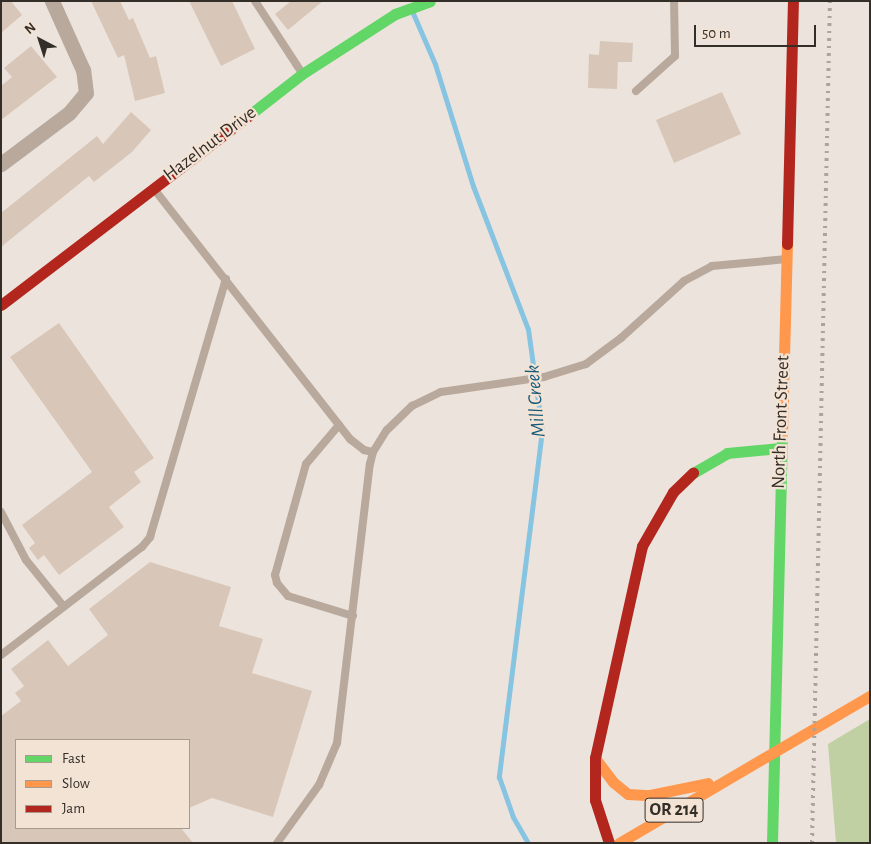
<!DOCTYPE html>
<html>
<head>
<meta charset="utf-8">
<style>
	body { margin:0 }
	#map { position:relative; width:871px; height:844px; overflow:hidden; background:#ece4dc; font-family:"Alegreya Sans",sans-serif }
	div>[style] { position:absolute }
	.forest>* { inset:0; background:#c0d0a2 }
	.stream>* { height:5px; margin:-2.5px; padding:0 2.5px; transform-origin:2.5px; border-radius:2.5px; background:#87c4e2 }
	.building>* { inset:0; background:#d8c7b8 }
	.lane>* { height:8px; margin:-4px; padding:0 4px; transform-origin:4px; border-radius:4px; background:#b9a99d }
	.street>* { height:15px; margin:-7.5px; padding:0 7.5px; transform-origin:7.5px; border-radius:7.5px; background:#b9a99d }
	.fast>* { height:11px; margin:-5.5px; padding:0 5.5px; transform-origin:5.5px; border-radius:5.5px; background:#63d668 }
	.slow>* { height:11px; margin:-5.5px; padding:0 5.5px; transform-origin:5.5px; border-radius:5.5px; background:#ff974d }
	.jam>* { height:11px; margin:-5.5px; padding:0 5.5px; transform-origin:5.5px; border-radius:5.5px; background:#b3261e }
	.rail>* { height:4px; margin-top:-2px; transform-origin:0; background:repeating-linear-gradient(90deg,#aea39b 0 2.5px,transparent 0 7.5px) }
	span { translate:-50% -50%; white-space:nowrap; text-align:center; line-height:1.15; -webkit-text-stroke:4.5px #f3e3d5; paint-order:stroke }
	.shield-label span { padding:1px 4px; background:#f3e3d5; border:1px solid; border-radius:4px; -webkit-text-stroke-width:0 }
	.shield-label { font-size:18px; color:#342e29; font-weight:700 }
	.street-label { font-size:19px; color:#342e29 }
	.water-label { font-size:20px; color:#165c7c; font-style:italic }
	.frame { position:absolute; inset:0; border:2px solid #342e29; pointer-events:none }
	.legend { position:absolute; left:15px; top:739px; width:175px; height:90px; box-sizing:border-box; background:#f3e3d5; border:1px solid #a79b90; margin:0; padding:6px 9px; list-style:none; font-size:15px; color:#342e29 }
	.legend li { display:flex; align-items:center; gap:10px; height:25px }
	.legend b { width:25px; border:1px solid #a79b90 }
	.north { position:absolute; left:15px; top:15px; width:50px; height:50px; -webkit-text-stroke:4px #f3e3d5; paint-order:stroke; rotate:320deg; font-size:14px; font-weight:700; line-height:20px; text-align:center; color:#342e29 }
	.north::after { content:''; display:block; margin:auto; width:18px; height:22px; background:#342e29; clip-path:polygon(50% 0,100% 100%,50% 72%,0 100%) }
	.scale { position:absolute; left:694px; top:25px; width:122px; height:22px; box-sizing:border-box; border:2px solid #342e29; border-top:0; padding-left:6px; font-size:15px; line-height:18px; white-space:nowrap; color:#342e29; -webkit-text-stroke:4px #f3e3d5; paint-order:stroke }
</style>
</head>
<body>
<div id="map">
	<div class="forest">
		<div style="clip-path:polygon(870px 719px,870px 843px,836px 843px,828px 744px)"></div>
	</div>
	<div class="stream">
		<div style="left:412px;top:11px;width:58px;rotate:66.5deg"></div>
		<div style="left:435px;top:64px;width:128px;rotate:72.7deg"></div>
		<div style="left:473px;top:186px;width:153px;rotate:69deg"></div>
		<div style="left:528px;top:329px;width:102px;rotate:82.1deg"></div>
		<div style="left:542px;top:430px;width:350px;rotate:97.1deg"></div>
		<div style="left:499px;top:777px;width:42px;rotate:70.7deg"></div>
		<div style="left:513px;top:817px;width:30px;rotate:60deg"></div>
	</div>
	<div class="building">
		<div style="clip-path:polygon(1px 1px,11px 1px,22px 15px,1px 33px)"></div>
		<div style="clip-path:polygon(91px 1px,120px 1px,129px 20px,133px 18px,150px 58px,156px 56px,165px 93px,135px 101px,124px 55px,118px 58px)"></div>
		<div style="clip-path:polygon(189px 1px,232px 1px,255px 49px,221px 66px)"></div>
		<div style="clip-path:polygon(291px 1px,323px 1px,288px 30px,275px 14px)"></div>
		<div style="clip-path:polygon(600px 41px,633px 43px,632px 62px,618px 62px,617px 89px,588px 88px,589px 54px,599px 55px)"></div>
		<div style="clip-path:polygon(31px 46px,57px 77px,1px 120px,1px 86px,12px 77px,4px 68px)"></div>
		<div style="clip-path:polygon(722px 92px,741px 134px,674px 163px,656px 120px)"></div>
		<div style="clip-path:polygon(131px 112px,151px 130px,132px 152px,94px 182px,89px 176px,1px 247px,1px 213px,97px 136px,103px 144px)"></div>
		<div style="clip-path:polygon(59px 323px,154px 458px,134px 472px,141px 482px,109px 507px,124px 527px,59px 575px,44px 555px,38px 560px,29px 548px,35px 543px,22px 525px,92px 472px,10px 357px)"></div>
		<div style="clip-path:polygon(150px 562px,231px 587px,219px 626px,263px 639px,252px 673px,312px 691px,273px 817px,212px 798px,189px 808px,189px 740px,16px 740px,16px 828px,181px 828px,193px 843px,1px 843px,1px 716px,21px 701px,15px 693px,24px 686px,11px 669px,48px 640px,68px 666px,108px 635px,89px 609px)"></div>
	</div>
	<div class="lane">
		<div style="left:255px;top:1px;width:86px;rotate:56.9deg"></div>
		<div style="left:636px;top:91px;width:52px;rotate:-41.9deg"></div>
		<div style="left:675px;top:56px;width:55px;rotate:-91deg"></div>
		<div style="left:154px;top:189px;width:318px;rotate:51.9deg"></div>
		<div style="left:350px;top:439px;width:18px;rotate:38deg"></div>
		<div style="left:364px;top:450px;width:9px;rotate:13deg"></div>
		<div style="left:339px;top:425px;width:51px;rotate:130.2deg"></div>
		<div style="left:306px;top:464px;width:115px;rotate:105.6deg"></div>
		<div style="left:275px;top:575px;width:8px;rotate:76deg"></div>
		<div style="left:277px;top:583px;width:17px;rotate:50deg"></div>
		<div style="left:288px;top:596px;width:68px;rotate:17.1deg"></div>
		<div style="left:1px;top:512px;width:54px;rotate:62.5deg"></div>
		<div style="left:26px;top:560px;width:60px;rotate:51deg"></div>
		<div style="left:1px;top:655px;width:178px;rotate:-37.5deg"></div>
		<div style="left:142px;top:547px;width:13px;rotate:-51deg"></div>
		<div style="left:150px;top:537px;width:269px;rotate:-73.6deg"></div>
		<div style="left:277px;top:843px;width:72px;rotate:-54.1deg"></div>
		<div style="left:319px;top:785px;width:46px;rotate:-66.8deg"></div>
		<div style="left:337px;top:743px;width:281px;rotate:-83.3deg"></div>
		<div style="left:370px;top:464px;width:12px;rotate:-76deg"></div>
		<div style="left:373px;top:452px;width:26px;rotate:-58deg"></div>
		<div style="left:387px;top:430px;width:35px;rotate:-44deg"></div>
		<div style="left:412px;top:406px;width:32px;rotate:-26deg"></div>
		<div style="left:441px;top:392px;width:104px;rotate:-8.3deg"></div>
		<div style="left:544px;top:377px;width:44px;rotate:-17.2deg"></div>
		<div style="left:586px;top:364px;width:44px;rotate:-36.6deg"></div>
		<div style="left:621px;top:338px;width:85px;rotate:-42.1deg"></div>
		<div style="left:684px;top:281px;width:32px;rotate:-28deg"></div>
		<div style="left:712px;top:266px;width:75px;rotate:-5.3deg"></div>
	</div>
	<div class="street">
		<div style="left:1px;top:164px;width:85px;rotate:-36.9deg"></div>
		<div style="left:69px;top:113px;width:26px;rotate:-50deg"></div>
		<div style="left:86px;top:93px;width:23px;rotate:-97deg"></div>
		<div style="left:83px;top:70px;width:76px;rotate:-114.2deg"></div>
	</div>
	<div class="fast">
		<div style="left:248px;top:116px;width:68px;rotate:-37.9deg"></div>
		<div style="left:302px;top:74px;width:111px;rotate:-32.8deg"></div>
		<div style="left:395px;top:14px;width:37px;rotate:-20deg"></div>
		<div style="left:693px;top:473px;width:39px;rotate:-30deg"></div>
		<div style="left:727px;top:453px;width:53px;rotate:-5.4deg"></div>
		<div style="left:772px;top:843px;width:409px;rotate:-88.6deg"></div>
	</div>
	<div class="slow">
		<div style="left:782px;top:434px;width:190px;rotate:-88.5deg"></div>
		<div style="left:595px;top:758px;width:30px;rotate:53deg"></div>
		<div style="left:613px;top:782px;width:19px;rotate:39deg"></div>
		<div style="left:628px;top:794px;width:22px;rotate:3deg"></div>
		<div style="left:650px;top:795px;width:59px;rotate:-11.7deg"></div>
		<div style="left:619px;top:843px;width:291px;rotate:-30.4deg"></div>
	</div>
	<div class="jam">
		<div style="left:787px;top:244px;width:243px;rotate:-88.6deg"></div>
		<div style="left:1px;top:305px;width:311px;rotate:-37.4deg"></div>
		<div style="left:609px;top:843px;width:45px;rotate:-108deg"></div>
		<div style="left:595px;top:800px;width:42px;rotate:-90deg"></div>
		<div style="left:595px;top:758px;width:217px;rotate:-77.5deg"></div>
		<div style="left:642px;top:546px;width:62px;rotate:-60.1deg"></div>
		<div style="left:673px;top:492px;width:28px;rotate:-44deg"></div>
	</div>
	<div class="rail">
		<div style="left:812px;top:843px;width:842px;rotate:-88.78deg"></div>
	</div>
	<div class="shield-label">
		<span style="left:674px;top:810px">OR 214</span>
	</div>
	<div class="street-label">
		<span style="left:210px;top:144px;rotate:-37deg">Hazelnut Drive</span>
		<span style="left:781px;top:422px;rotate:-88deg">North Front Street</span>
	</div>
	<div class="water-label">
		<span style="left:536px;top:401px;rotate:-95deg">Mill Creek</span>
	</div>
	<div class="frame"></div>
	<ul class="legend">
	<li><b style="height:6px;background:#63d668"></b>Fast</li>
	<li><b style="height:6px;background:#ff974d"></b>Slow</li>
	<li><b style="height:6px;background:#b3261e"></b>Jam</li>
	</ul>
	<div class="north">N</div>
	<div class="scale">50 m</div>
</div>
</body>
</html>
